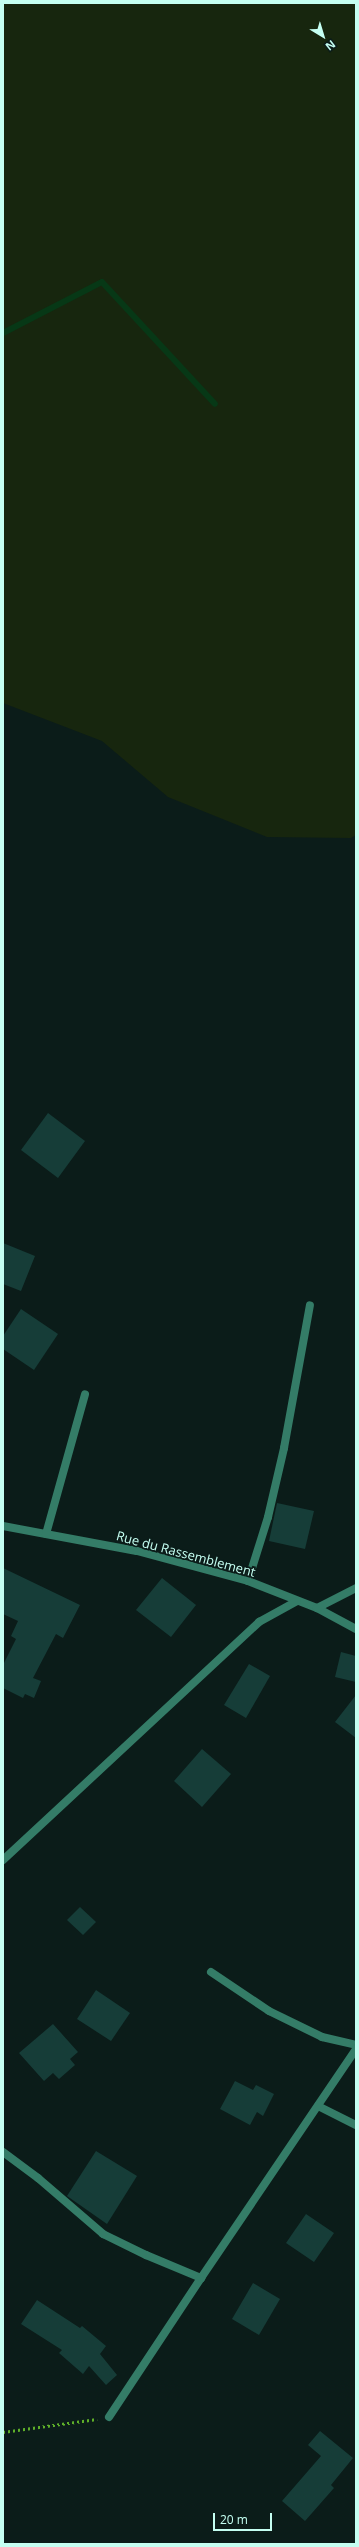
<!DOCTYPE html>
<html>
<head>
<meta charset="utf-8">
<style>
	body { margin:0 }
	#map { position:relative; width:359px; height:2547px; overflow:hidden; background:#0b1c19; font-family:"Open Sans",sans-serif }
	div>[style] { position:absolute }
	.green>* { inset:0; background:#17260e }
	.stream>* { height:6px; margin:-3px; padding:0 3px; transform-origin:3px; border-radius:3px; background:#073816 }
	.building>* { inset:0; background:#163d38 }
	.path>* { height:2.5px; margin-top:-1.25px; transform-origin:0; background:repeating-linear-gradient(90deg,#5eaf29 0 2px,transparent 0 5px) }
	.minor>* { height:8px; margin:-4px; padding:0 4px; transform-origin:4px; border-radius:4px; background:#347c67 }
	span { translate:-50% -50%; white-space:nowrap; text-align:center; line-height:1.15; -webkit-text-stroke:3.5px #0b1c19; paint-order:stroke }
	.street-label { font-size:13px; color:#c5fff2 }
	.frame { position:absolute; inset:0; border:4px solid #c5fff2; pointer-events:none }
	.north { position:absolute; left:303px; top:16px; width:40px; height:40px; -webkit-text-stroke:3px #0b1c19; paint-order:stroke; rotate:142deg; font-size:11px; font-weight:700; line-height:16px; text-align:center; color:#c5fff2 }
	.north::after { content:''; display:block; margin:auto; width:14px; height:18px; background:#c5fff2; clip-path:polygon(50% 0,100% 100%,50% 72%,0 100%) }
	.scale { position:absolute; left:213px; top:2513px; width:59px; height:18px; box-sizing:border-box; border:2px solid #c5fff2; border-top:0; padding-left:5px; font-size:12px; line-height:14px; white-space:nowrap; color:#c5fff2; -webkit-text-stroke:3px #0b1c19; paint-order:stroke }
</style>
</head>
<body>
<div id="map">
	<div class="green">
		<div style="clip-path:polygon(3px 3px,356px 3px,356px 835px,351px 838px,267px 837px,168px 797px,102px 741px,3px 703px)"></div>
	</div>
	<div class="stream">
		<div style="left:3px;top:333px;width:111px;rotate:-27.3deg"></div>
		<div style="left:102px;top:282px;width:166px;rotate:47.2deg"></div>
	</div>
	<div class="building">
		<div style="clip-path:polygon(48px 1113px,85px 1141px,58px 1178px,21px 1150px)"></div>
		<div style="clip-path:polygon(3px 1243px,35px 1256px,21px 1291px,3px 1284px)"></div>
		<div style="clip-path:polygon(21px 1309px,58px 1334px,34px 1370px,3px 1349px,3px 1336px)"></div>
		<div style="clip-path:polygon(277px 1503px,314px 1511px,305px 1549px,269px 1541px)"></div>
		<div style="clip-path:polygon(3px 1568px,80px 1605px,63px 1638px,56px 1634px,33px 1678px,41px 1681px,34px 1698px,25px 1694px,23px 1698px,3px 1688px,3px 1665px,16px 1639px,11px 1636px,18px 1621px,3px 1614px)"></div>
		<div style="clip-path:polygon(162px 1578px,196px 1605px,171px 1637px,136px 1610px)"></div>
		<div style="clip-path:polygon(341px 1652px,356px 1656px,356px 1682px,335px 1677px)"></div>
		<div style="clip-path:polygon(249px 1664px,270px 1676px,246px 1718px,224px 1705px)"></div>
		<div style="clip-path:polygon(356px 1695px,356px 1738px,335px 1722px)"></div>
		<div style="clip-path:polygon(202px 1749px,231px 1774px,202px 1807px,174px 1781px)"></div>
		<div style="clip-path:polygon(80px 1907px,96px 1922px,83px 1935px,67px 1920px)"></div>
		<div style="clip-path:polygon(96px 1990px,130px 2013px,111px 2041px,77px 2019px)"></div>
		<div style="clip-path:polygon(53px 2024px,78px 2052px,70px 2059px,75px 2065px,59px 2079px,53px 2073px,44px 2081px,19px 2053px)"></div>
		<div style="clip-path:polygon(235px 2081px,253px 2090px,256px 2085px,274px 2094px,263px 2116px,257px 2112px,250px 2125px,220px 2109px)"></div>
		<div style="clip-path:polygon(96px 2151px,137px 2176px,107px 2224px,67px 2196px)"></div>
		<div style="clip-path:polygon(306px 2214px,334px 2233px,314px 2262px,286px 2243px)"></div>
		<div style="clip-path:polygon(253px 2283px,280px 2299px,259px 2335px,232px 2319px)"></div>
		<div style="clip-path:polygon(37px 2300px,80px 2328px,82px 2326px,106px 2346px,100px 2354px,117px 2375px,106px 2385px,89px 2366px,83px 2374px,59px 2353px,62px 2350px,21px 2324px)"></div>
		<div style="clip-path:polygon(320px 2431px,353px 2458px,331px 2485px,334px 2488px,305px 2521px,282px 2501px,321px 2456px,308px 2445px)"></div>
	</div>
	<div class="path">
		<div style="left:3px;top:2432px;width:95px;rotate:-7.9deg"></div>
	</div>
	<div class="minor">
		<div style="left:3px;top:1526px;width:136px;rotate:10.6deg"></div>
		<div style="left:137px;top:1551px;width:115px;rotate:15.1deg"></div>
		<div style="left:248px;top:1581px;width:74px;rotate:21.4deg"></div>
		<div style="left:317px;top:1608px;width:44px;rotate:28.3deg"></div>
		<div style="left:46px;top:1534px;width:145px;rotate:-74.4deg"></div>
		<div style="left:248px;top:1581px;width:67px;rotate:-72.6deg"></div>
		<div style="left:268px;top:1517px;width:71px;rotate:-76.9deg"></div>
		<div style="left:284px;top:1448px;width:145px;rotate:-79.7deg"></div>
		<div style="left:317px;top:1608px;width:44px;rotate:-27.1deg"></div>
		<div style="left:3px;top:1860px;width:350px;rotate:-42.9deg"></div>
		<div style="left:259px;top:1622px;width:43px;rotate:-28.9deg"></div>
		<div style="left:211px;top:1972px;width:70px;rotate:33.9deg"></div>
		<div style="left:269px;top:2011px;width:59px;rotate:26.1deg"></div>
		<div style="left:322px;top:2037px;width:35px;rotate:13deg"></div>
		<div style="left:318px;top:2106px;width:42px;rotate:26.6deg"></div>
		<div style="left:3px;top:2152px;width:44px;rotate:36.6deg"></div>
		<div style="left:38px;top:2178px;width:86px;rotate:40.7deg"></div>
		<div style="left:103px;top:2234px;width:48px;rotate:26deg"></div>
		<div style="left:146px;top:2255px;width:60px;rotate:22.7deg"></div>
		<div style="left:109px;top:2417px;width:167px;rotate:-56.5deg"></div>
		<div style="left:201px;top:2278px;width:277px;rotate:-55.9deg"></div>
	</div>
	<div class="street-label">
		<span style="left:186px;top:1554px;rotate:15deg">Rue du Rassemblement</span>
	</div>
	<div class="frame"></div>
	<div class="north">N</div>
	<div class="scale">20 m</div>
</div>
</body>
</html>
